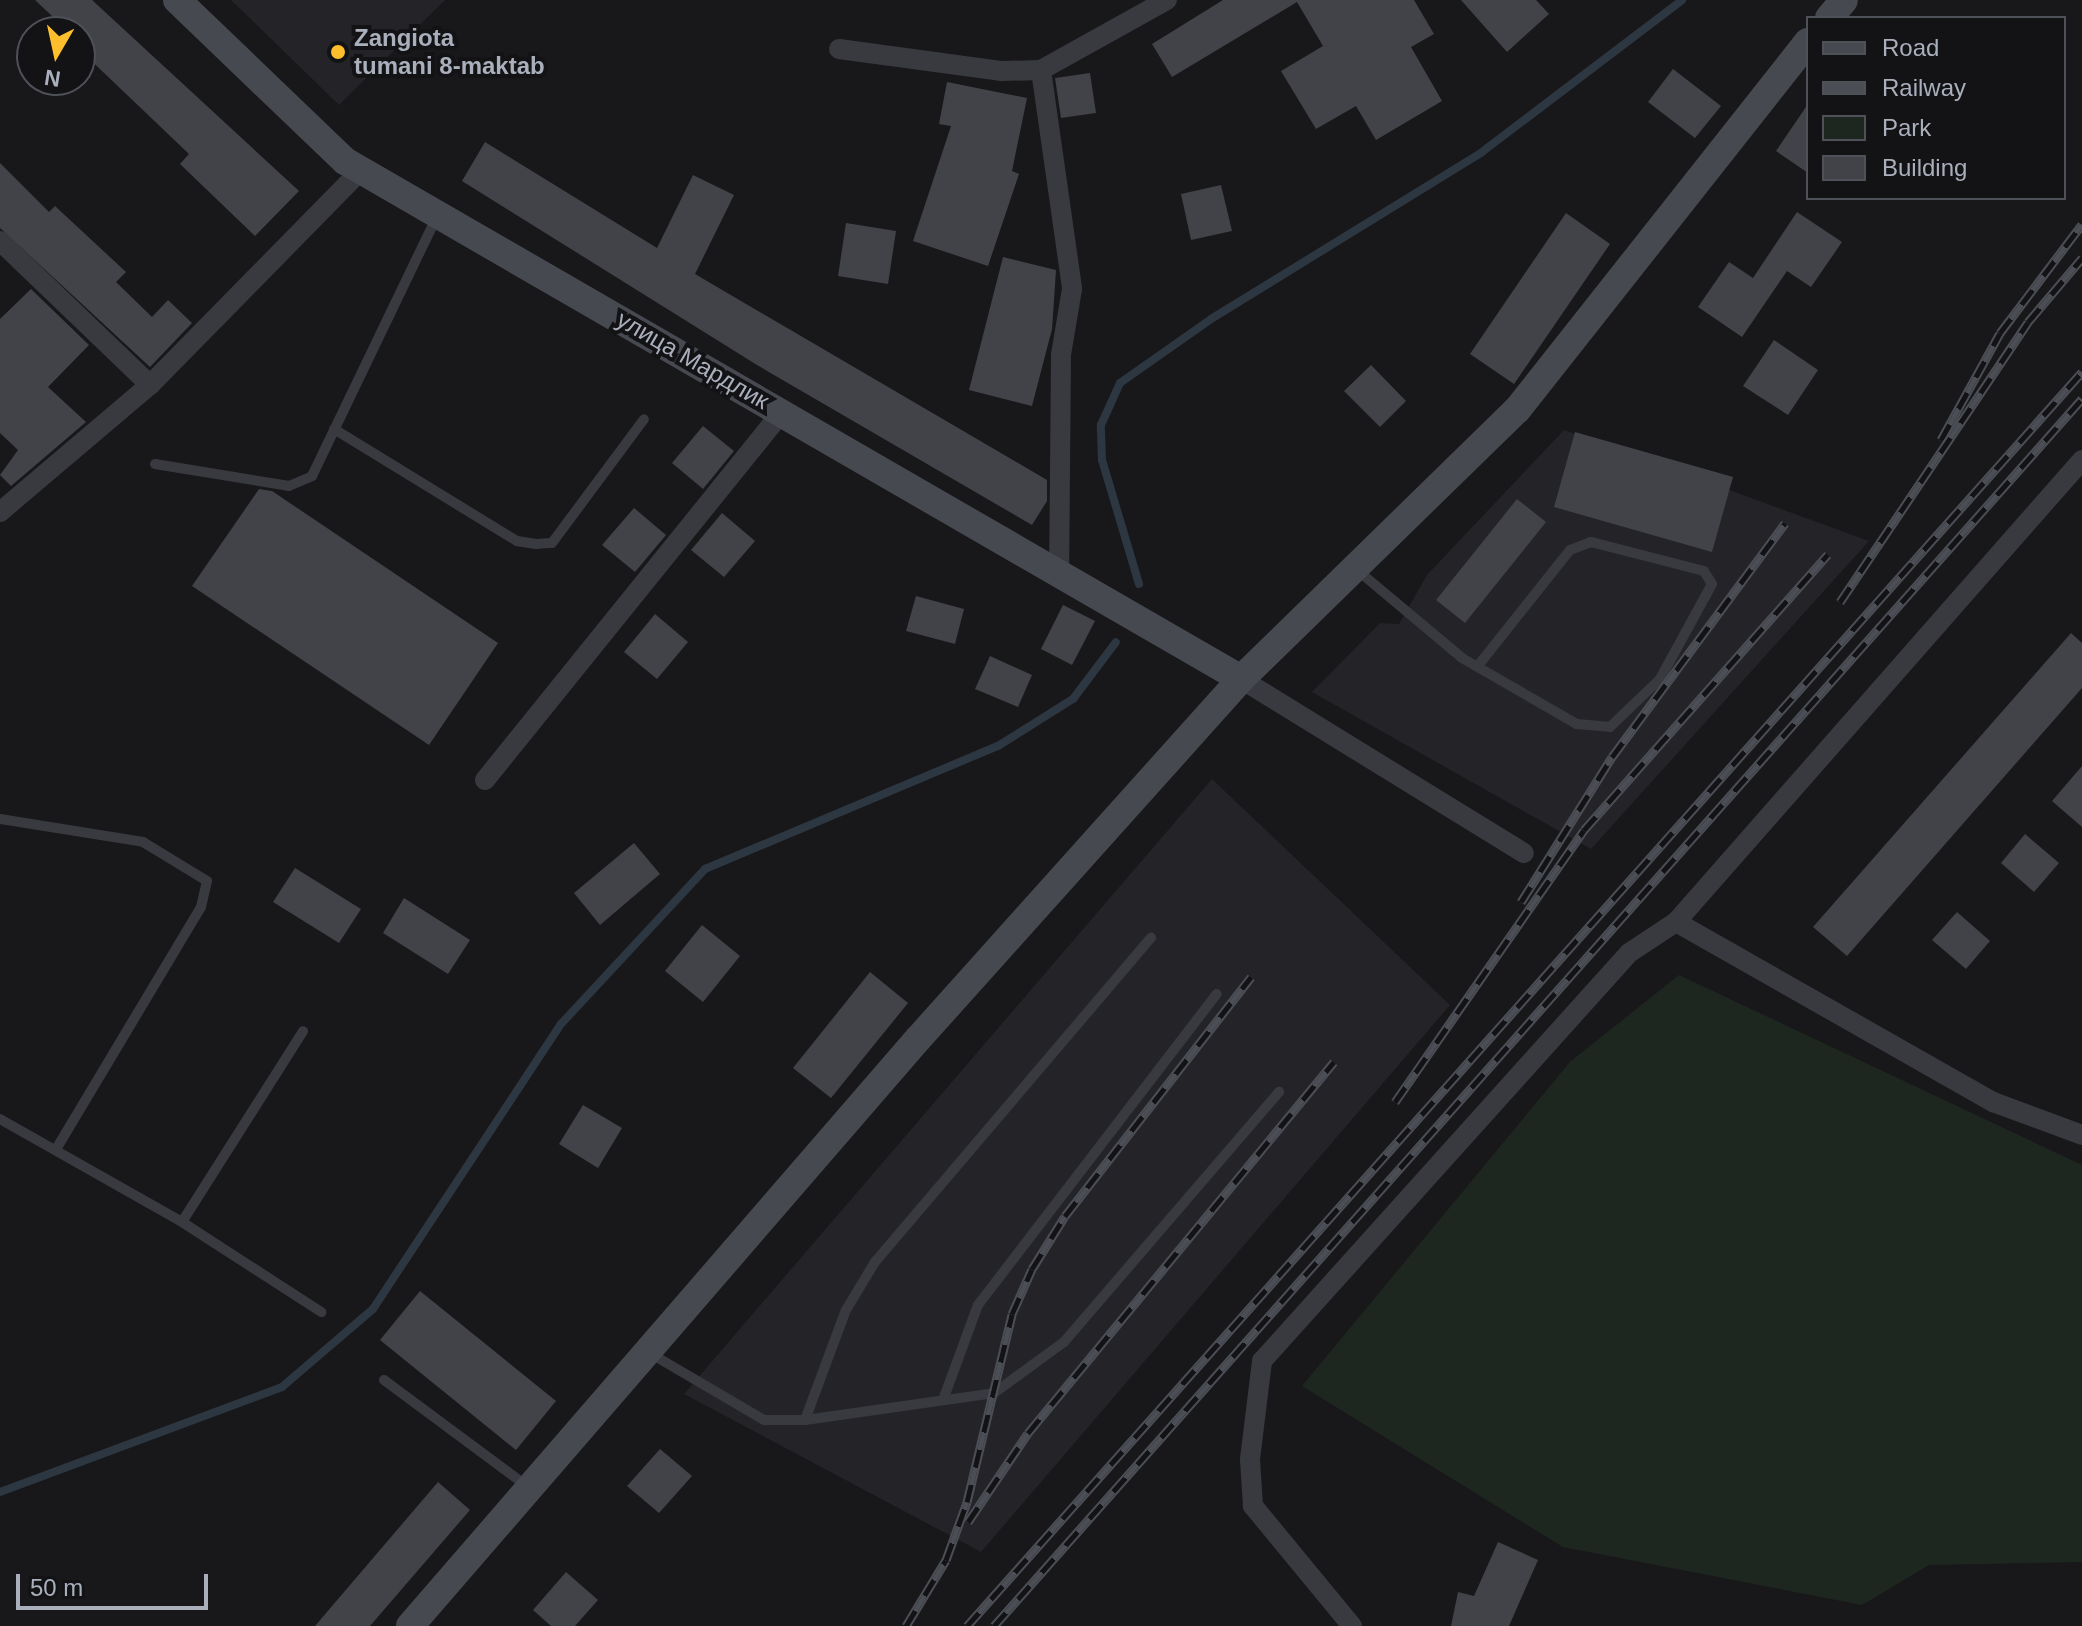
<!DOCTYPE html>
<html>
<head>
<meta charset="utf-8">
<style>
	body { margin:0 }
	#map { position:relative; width:2082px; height:1626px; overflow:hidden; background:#18181b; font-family:Arial,sans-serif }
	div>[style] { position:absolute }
	.built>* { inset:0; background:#242428 }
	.green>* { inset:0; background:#1e271f }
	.stream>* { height:8px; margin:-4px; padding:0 4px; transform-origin:4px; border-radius:4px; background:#2d3741 }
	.building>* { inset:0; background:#424348 }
	.lane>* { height:10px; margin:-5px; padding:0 5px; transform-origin:5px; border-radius:5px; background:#393a40 }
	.street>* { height:20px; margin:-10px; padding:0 10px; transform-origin:10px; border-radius:10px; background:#393a40 }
	.secondary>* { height:28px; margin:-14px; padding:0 14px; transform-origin:14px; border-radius:14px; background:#474951 }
	.rail>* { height:9px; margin-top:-4.5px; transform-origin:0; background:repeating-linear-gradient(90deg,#131316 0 18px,#4c4e56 0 36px); box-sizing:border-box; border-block:2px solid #4c4e56 }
	.dots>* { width:22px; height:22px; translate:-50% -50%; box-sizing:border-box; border:4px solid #131316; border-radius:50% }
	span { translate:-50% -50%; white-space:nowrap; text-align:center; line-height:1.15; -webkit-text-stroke:8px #131316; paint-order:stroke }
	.poi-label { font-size:24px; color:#aaafbc; font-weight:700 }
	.left { translate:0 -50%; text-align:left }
	.street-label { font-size:24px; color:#aaafbc }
	.legend { position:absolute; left:1806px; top:16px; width:260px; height:184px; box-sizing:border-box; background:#131316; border:2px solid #4f5158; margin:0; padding:10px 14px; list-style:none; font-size:24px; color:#aaafbc }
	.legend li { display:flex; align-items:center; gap:16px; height:40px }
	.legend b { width:40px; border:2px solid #4f5158 }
	.north { position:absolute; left:16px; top:16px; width:80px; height:80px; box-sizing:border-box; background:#131316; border:2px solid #4f5158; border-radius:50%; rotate:189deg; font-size:22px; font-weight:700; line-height:32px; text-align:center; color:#aaafbc }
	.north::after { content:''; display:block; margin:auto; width:28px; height:36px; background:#ffbf2c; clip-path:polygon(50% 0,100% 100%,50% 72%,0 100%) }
	.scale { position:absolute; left:16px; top:1574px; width:192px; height:36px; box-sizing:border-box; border:4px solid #aaafbc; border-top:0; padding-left:10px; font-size:24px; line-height:28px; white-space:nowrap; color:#aaafbc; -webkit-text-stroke:6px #131316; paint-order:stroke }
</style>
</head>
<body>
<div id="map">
	<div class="built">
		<div style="clip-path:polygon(231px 0,445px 0,339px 105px)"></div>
		<div style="clip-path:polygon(1564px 430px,1869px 541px,1591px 849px,1312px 692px,1380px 623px,1399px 624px,1427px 575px)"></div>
		<div style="clip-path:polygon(1212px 779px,1450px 1005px,981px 1552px,684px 1394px)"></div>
	</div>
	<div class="green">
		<div style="clip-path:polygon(1679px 975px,2082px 1165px,2082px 1562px,1929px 1565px,1862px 1605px,1563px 1547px,1302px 1386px,1570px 1062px)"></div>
	</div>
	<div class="stream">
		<div style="left:1139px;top:584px;width:129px;rotate:-106.6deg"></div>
		<div style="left:1102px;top:460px;width:35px;rotate:-92deg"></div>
		<div style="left:1101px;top:425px;width:46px;rotate:-65.7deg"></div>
		<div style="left:1120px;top:383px;width:111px;rotate:-35.1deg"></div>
		<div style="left:1211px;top:319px;width:318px;rotate:-31.6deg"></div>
		<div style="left:1482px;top:152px;width:251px;rotate:-37.2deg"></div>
		<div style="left:0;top:1492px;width:301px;rotate:-20.4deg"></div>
		<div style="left:282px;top:1387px;width:120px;rotate:-40.6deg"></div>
		<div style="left:373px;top:1309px;width:341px;rotate:-56.6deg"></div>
		<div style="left:561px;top:1024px;width:212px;rotate:-47.1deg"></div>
		<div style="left:705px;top:869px;width:318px;rotate:-22.8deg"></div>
		<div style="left:998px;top:746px;width:89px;rotate:-32.1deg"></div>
		<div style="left:1073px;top:699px;width:71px;rotate:-53deg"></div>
	</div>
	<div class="building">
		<div style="clip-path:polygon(35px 0,92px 0,299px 191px,255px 236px,180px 164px,189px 154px,80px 50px,80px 32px,69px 32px)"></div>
		<div style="clip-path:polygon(1223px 0,1414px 0,1434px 34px,1411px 47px,1442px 101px,1376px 140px,1356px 106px,1316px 129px,1281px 71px,1323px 46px,1297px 2px,1172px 77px,1152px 44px)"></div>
		<div style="clip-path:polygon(1461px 0,1536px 0,1549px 14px,1507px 52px)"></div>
		<div style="clip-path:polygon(1673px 69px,1721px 106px,1695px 138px,1648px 102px)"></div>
		<div style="clip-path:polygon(1090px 73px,1096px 113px,1061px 118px,1055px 78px)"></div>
		<div style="clip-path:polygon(947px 82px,1027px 98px,1012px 171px,1019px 174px,988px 266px,913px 241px,951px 126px,939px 124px)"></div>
		<div style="clip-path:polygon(1808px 104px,1808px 173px,1776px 151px)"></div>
		<div style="clip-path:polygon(485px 142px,657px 248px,693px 175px,734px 195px,695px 274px,1047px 480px,1047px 501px,1032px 525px,757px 365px,462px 181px)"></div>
		<div style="clip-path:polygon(0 163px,49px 212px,55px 206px,126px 272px,116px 282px,152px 317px,168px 300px,192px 323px,150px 367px,0 228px)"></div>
		<div style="clip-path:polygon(1221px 185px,1232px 231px,1191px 240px,1181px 194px)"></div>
		<div style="clip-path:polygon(1797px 212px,1842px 242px,1811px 287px,1787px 271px,1742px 337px,1698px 307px,1729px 262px,1753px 278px)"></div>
		<div style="clip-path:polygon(1566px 213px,1610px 244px,1514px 384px,1470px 354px)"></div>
		<div style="clip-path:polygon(846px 223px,896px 231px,888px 284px,838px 276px)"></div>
		<div style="clip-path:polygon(1003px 257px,1056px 270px,1052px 329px,1032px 406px,969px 390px)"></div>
		<div style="clip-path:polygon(31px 289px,89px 345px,48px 387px,86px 422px,11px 486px,0 475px,18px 450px,0 433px,0 319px)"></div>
		<div style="clip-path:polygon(1774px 340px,1818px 370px,1788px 415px,1743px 386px)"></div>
		<div style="clip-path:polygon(1371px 365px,1406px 401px,1380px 427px,1344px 391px)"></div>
		<div style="clip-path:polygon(703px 426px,734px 451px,703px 489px,672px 463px)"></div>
		<div style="clip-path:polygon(1575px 432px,1733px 477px,1712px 552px,1554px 507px)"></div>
		<div style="clip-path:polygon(259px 489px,272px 491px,498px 643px,429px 745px,192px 586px)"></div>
		<div style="clip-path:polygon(1517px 499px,1546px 522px,1465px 623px,1436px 600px)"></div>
		<div style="clip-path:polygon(634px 508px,666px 535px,635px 572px,602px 545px)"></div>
		<div style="clip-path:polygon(722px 513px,755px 541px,724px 577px,691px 550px)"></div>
		<div style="clip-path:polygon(916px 596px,964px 609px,955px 644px,906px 631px)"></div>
		<div style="clip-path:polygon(1063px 605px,1095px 621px,1072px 665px,1041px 649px)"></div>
		<div style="clip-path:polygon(655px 614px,688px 642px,657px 679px,624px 652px)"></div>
		<div style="clip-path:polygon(2071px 633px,2082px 643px,2082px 688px,1847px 956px,1813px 927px)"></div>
		<div style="clip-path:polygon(990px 656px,1032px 675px,1018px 707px,975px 689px)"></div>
		<div style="clip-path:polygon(2082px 766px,2082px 827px,2052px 801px)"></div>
		<div style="clip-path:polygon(2025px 834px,2059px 863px,2034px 892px,2001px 863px)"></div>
		<div style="clip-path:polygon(634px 843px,660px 874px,600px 925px,574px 893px)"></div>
		<div style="clip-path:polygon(295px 868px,361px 909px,339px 943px,273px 902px)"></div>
		<div style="clip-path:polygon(404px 898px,470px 940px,448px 974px,383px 933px)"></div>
		<div style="clip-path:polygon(1957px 912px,1990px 941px,1966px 969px,1932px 940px)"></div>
		<div style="clip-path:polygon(702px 925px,740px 956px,703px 1002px,665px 971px)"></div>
		<div style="clip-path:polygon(870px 972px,908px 1003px,831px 1098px,793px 1068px)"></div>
		<div style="clip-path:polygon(583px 1105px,622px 1128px,598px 1168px,559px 1144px)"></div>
		<div style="clip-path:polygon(420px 1291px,556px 1401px,516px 1450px,380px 1340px)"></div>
		<div style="clip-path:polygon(660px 1449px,692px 1476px,659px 1513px,627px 1486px)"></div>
		<div style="clip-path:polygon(438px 1482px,470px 1510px,370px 1626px,315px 1626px)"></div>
		<div style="clip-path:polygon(1498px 1542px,1538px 1560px,1509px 1626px,1451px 1626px,1458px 1592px,1474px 1596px)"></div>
		<div style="clip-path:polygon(566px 1572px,598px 1600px,575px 1626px,551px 1626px,533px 1610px)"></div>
	</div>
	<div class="lane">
		<div style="left:334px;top:429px;width:215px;rotate:31.5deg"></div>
		<div style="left:517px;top:541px;width:19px;rotate:9deg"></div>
		<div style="left:536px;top:544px;width:16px;rotate:-4deg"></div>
		<div style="left:552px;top:543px;width:154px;rotate:-53.4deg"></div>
		<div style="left:155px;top:464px;width:136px;rotate:9.3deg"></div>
		<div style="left:289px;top:486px;width:25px;rotate:-23deg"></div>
		<div style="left:312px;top:476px;width:288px;rotate:-64.3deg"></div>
		<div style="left:1356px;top:569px;width:138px;rotate:40deg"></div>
		<div style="left:1462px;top:658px;width:133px;rotate:29.9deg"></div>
		<div style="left:1577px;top:724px;width:33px;rotate:5deg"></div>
		<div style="left:1610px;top:727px;width:69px;rotate:-43.8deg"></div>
		<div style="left:1660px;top:679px;width:108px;rotate:-61.3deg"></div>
		<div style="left:1712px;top:584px;width:15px;rotate:-122deg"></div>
		<div style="left:1704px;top:571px;width:117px;rotate:-165.6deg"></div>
		<div style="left:1591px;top:542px;width:22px;rotate:159deg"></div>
		<div style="left:1570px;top:550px;width:149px;rotate:128.5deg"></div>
		<div style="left:0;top:819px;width:145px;rotate:9.1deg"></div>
		<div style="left:143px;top:842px;width:75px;rotate:31.4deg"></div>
		<div style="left:207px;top:881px;width:27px;rotate:103deg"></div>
		<div style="left:201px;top:907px;width:281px;rotate:120.9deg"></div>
		<div style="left:0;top:1119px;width:209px;rotate:29.5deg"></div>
		<div style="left:182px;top:1222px;width:166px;rotate:32.9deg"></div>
		<div style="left:182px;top:1222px;width:226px;rotate:-57.6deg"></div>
		<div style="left:648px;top:1352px;width:134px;rotate:30.4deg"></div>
		<div style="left:764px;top:1420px;width:41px"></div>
		<div style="left:805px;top:1420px;width:191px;rotate:-8.1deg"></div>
		<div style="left:994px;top:1393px;width:87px;rotate:-36.1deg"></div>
		<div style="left:1064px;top:1342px;width:330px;rotate:-49.3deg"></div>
		<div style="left:384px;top:1380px;width:179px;rotate:36.6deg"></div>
		<div style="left:943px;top:1400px;width:101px;rotate:-69.8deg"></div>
		<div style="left:978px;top:1305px;width:392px;rotate:-52.5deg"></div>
		<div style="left:805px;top:1420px;width:117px;rotate:-69.6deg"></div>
		<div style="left:846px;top:1310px;width:56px;rotate:-58.9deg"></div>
		<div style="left:875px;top:1262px;width:426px;rotate:-49.6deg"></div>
	</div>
	<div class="street">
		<div style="left:839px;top:49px;width:163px;rotate:7.7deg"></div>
		<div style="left:1001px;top:71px;width:40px;rotate:-1.4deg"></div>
		<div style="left:1041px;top:70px;width:144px;rotate:-29.1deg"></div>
		<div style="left:1041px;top:70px;width:221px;rotate:81.9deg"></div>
		<div style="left:1072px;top:289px;width:67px;rotate:99.5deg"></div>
		<div style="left:1061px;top:355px;width:219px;rotate:90.5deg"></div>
		<div style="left:0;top:241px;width:208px;rotate:43.8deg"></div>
		<div style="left:0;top:512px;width:197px;rotate:-40.3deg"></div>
		<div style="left:150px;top:385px;width:301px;rotate:-45.5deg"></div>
		<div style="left:1241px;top:679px;width:332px;rotate:31.6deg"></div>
		<div style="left:485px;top:780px;width:473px;rotate:-51.1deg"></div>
		<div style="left:1676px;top:922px;width:365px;rotate:29.6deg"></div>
		<div style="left:1993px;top:1102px;width:95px;rotate:20.3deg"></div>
		<div style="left:1352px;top:1626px;width:156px;rotate:-129.5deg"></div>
		<div style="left:1253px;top:1506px;width:47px;rotate:-93.7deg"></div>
		<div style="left:1250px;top:1459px;width:99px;rotate:-83deg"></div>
		<div style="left:1262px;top:1361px;width:549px;rotate:-48.03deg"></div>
		<div style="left:1629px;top:953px;width:56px;rotate:-33.4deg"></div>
		<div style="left:1676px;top:922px;width:615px;rotate:-48.69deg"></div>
	</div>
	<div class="secondary">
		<div style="left:177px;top:0;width:233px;rotate:43.8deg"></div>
		<div style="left:345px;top:161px;width:1035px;rotate:30.03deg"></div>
		<div style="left:1829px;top:18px;width:23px;rotate:-50deg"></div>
		<div style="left:410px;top:1626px;width:776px;rotate:-49.13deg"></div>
		<div style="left:918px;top:1039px;width:484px;rotate:-48.1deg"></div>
		<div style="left:1241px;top:679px;width:385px;rotate:-44.3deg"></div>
		<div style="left:1517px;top:410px;width:469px;rotate:-51.7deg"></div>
	</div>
	<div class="rail">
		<div style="left:1941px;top:440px;width:122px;rotate:-61.1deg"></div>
		<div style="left:2000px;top:333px;width:136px;rotate:-53deg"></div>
		<div style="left:1840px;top:602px;width:337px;rotate:-56.1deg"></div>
		<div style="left:2028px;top:322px;width:84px;rotate:-49.8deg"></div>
		<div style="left:1521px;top:902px;width:171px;rotate:-57.9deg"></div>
		<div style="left:1612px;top:757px;width:291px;rotate:-53.5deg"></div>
		<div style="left:1395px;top:1102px;width:331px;rotate:-55.2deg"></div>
		<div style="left:1584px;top:830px;width:368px;rotate:-48.5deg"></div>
		<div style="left:968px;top:1522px;width:107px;rotate:-56deg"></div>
		<div style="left:1028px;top:1433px;width:481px;rotate:-50.5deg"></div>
		<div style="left:906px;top:1626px;width:77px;rotate:-58.8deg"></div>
		<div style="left:946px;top:1560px;width:62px;rotate:-70.1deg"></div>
		<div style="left:967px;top:1502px;width:193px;rotate:-76.5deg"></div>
		<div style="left:1012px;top:1314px;width:49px;rotate:-66deg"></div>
		<div style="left:1032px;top:1269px;width:62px;rotate:-58.1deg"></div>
		<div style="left:1065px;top:1216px;width:303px;rotate:-52.1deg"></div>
		<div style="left:967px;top:1626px;width:1678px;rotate:-48.36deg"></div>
		<div style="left:994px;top:1626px;width:1640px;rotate:-48.44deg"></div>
	</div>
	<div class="dots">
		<div style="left:338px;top:52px;background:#ffbf2c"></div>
	</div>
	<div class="poi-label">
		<span class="left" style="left:354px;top:52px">Zangiota<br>tumani 8-maktab</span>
	</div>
	<div class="street-label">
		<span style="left:693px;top:360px;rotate:30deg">улица Мардлик</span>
	</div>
	<ul class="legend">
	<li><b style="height:10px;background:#474951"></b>Road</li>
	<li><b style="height:10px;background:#4c4e56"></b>Railway</li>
	<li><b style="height:22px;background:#1e271f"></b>Park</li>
	<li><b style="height:22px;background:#424348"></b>Building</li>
	</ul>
	<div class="north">N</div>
	<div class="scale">50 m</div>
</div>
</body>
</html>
